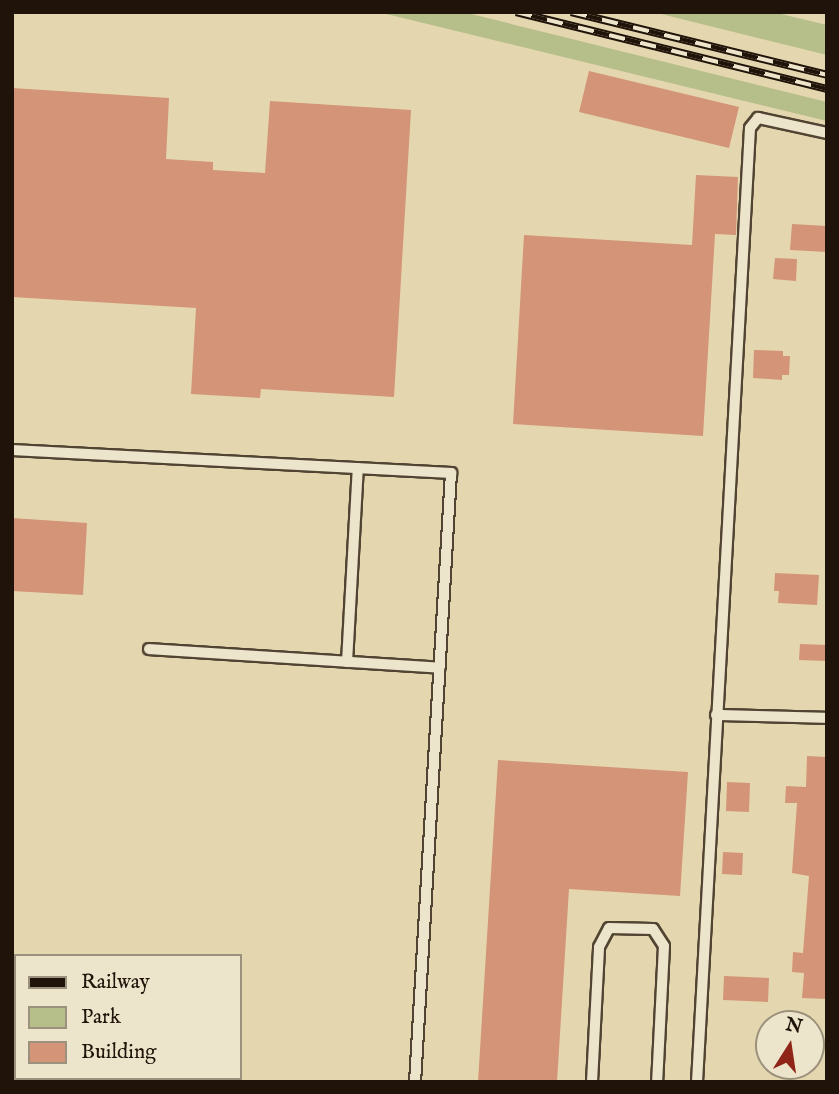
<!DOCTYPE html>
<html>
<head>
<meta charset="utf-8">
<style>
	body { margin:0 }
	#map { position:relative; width:839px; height:1094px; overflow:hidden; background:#e4d7af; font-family:"IM FELL English",serif }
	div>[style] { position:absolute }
	.green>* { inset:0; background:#b6be8a }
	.building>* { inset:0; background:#d39478 }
	.roads { filter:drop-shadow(2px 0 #514432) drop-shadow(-2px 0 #514432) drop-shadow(0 2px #514432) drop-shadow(0 -2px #514432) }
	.service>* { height:10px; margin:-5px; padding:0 5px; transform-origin:5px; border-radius:5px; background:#ede5cb }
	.rail>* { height:8px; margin-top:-4px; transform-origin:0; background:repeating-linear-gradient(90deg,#ede5cb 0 16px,#201309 0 32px); box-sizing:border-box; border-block:2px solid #201309 }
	span { translate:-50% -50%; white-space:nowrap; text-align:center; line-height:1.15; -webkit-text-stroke:6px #ede5cb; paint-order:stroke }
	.frame { position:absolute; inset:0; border:14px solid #201309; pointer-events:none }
	.legend { position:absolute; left:14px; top:954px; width:228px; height:126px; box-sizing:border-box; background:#ede5cb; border:2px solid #9b917d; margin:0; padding:9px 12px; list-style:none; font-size:21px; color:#201309 }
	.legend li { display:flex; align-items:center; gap:14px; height:35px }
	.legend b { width:35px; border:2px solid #9b917d }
	.north { position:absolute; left:755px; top:1010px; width:70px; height:70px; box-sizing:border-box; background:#ede5cb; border:2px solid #9b917d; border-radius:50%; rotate:12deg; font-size:19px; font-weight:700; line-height:28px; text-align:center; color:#201309 }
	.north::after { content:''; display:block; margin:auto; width:24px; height:32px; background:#8f2418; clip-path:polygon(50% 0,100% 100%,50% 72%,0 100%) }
</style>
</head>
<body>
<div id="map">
	<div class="green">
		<div style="clip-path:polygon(378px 12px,463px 12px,827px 102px,827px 121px)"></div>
		<div style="clip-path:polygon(653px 12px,773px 12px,827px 25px,827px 55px)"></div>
	</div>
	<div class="building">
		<div style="clip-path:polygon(589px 71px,739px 107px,729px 148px,579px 112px)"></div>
		<div style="clip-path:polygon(12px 88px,169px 98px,166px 159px,213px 162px,213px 170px,265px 173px,270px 101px,411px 110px,394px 397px,261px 389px,260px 398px,191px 394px,196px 308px,12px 297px)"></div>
		<div style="clip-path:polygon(696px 175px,738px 177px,736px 235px,715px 234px,703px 436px,513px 424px,524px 235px,692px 245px)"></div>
		<div style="clip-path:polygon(792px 224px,827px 226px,827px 252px,790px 250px)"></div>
		<div style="clip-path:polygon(775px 258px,797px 259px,796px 281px,773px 279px)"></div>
		<div style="clip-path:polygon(754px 350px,783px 351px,783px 356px,790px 356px,789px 375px,782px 375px,782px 380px,753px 378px)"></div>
		<div style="clip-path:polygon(12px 518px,87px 523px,83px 595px,12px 591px)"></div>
		<div style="clip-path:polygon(775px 573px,819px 575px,817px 605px,778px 603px,779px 591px,774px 591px)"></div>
		<div style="clip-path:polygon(800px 644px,827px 645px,827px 661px,799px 660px)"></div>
		<div style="clip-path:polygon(807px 756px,827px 757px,827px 999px,802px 998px,804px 973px,792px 972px,793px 952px,803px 953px,809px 876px,792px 873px,797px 803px,785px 803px,786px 786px,806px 787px)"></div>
		<div style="clip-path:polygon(498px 760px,688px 772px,680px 896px,569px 889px,557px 1082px,478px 1082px)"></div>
		<div style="clip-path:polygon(727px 782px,750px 783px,749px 812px,726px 811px)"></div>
		<div style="clip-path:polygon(723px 852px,743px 853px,742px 875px,722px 874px)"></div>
		<div style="clip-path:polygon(724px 976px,769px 978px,768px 1002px,723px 1000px)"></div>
	</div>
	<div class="roads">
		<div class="service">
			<div style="left:12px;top:450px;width:440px;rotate:3deg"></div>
			<div style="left:451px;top:473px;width:610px;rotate:93.38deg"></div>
			<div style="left:149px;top:649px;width:291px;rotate:3.7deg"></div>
			<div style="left:347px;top:662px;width:194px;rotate:-86.8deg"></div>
			<div style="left:716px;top:715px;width:111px;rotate:1.5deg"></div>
			<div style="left:145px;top:1078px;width:4px;rotate:90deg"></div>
			<div style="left:592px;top:1082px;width:135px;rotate:-87deg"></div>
			<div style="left:599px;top:947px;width:21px;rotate:-62deg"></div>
			<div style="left:609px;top:928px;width:44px;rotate:1.3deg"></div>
			<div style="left:653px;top:929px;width:20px;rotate:57deg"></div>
			<div style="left:664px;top:946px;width:136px;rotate:92.9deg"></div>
			<div style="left:697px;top:1082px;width:955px;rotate:-86.82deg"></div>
			<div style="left:750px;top:128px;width:13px;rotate:-51deg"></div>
			<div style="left:758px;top:118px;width:71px;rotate:12.3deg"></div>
		</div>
	</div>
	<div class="rail">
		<div style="left:516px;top:12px;width:320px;rotate:13.9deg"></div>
		<div style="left:571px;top:12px;width:264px;rotate:13.8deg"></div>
	</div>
	<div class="frame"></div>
	<ul class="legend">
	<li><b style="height:9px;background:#201309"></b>Railway</li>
	<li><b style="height:19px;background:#b6be8a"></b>Park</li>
	<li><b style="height:19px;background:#d39478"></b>Building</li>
	</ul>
	<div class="north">N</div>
</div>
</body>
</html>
